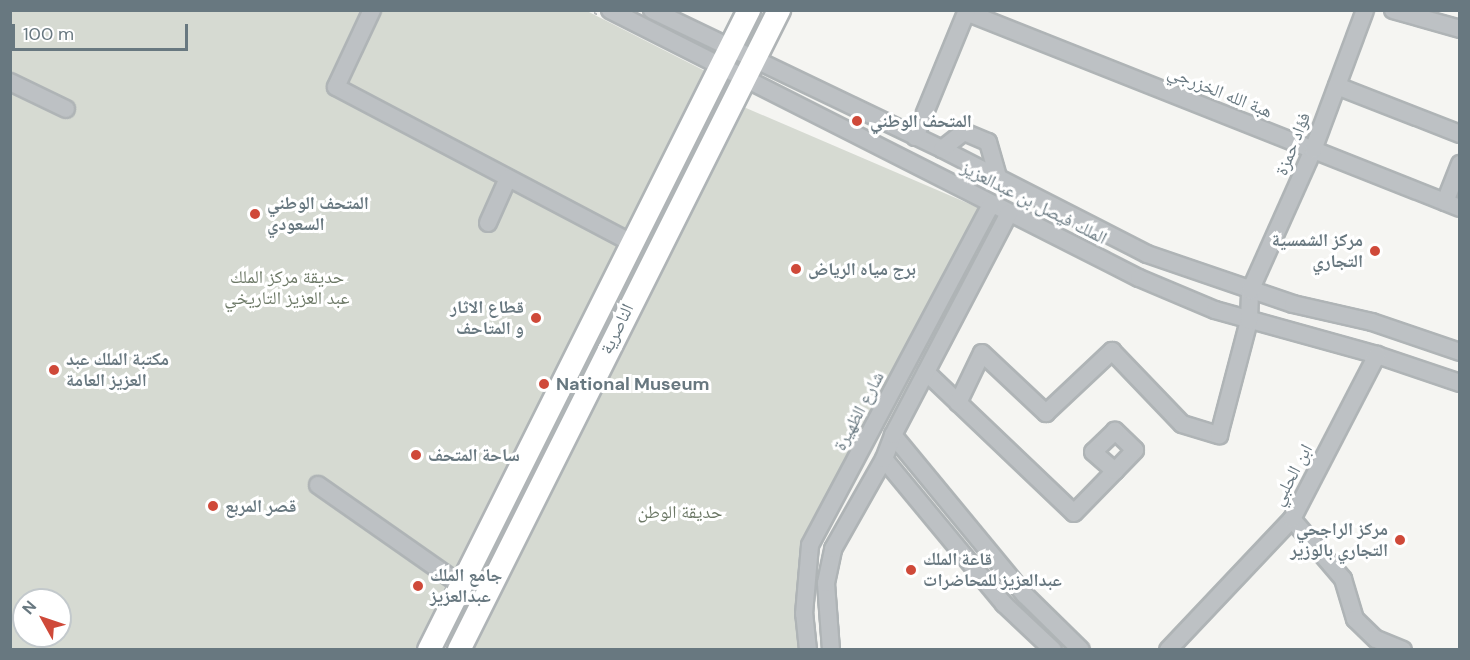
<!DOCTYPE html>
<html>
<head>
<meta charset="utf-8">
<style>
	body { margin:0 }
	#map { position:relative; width:1470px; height:660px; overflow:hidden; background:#f5f5f2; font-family:"DM Sans","Noto Naskh Arabic",sans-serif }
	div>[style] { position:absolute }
	.green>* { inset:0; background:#d6dad2 }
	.path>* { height:2px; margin-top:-1px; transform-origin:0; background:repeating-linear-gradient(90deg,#b7babc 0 3px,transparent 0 6px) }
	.roads { filter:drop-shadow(2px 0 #afb4b6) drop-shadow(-2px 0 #afb4b6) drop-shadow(0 2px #afb4b6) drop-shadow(0 -2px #afb4b6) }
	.minor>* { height:16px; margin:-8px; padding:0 8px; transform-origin:8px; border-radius:8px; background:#bdc1c4 }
	.major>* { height:22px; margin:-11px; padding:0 11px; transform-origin:11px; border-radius:11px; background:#fff }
	.dots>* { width:16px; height:16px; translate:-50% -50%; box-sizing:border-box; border:3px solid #fff; border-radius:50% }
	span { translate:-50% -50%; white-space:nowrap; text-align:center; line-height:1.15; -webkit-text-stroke:6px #fff; paint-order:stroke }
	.street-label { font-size:18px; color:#687880 }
	.poi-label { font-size:18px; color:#687880; font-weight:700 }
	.left { translate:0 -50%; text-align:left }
	.right { translate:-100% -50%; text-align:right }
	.park-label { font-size:18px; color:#6c7866 }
	.frame { position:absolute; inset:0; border:12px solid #687880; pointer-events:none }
	.north { position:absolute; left:12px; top:588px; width:60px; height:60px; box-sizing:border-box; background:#fff; border:2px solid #c3c9cc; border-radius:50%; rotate:310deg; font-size:16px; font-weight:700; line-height:24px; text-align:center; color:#687880 }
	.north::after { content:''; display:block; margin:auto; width:21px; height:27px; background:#cf4939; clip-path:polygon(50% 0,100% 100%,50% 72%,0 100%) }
	.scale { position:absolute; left:12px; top:24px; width:176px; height:27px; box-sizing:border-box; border:3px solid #687880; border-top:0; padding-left:8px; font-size:18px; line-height:21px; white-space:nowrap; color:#687880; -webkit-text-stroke:4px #fff; paint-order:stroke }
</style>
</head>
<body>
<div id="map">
	<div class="green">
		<div style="clip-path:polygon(evenodd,10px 11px,587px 11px,707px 72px,418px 649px,11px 649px,10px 11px,24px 600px,60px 600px,60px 636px,24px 636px,24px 600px)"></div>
		<div style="clip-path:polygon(739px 105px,986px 211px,811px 546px,808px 649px,461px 650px)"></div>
	</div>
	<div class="path">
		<div style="left:589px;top:10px;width:10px;rotate:29deg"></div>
	</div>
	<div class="roads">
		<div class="minor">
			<div style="left:372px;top:10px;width:85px;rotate:115.1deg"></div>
			<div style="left:336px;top:87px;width:335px;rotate:27.8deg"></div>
			<div style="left:610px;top:10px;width:593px;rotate:26.87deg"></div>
			<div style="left:1139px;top:278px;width:82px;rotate:22.8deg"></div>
			<div style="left:1215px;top:310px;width:168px;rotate:15.5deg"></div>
			<div style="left:1377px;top:355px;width:88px;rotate:18.6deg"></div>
			<div style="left:652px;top:10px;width:322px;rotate:25.6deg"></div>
			<div style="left:942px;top:149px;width:230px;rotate:27.1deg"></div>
			<div style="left:1147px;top:254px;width:154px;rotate:18.9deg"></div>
			<div style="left:1293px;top:304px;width:81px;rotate:12.8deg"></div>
			<div style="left:1372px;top:322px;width:93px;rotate:18.8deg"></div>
			<div style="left:1393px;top:10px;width:70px;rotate:15.8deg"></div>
			<div style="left:966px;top:12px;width:531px;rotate:21.64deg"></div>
			<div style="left:10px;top:82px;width:62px;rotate:25.7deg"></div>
			<div style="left:1337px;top:86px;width:132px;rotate:21.3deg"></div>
			<div style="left:915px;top:137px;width:137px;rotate:-67.7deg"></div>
			<div style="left:942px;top:149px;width:28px;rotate:-38deg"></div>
			<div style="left:964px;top:132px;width:26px;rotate:23deg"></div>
			<div style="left:988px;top:142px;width:37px;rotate:74deg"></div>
			<div style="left:1445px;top:202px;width:41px;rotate:-68.5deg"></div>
			<div style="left:488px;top:223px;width:49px;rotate:-66deg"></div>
			<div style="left:926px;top:372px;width:204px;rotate:43.6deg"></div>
			<div style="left:1074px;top:513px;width:59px;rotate:-45.7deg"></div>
			<div style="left:1115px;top:471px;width:29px;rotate:-46deg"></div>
			<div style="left:1135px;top:450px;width:28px;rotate:-136deg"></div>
			<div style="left:1115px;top:431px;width:30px;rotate:136deg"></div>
			<div style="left:1093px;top:452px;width:29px;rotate:41deg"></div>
			<div style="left:958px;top:403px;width:55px;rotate:-64.4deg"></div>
			<div style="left:982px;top:353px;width:88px;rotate:43.2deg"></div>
			<div style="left:1046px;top:413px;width:91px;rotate:-43.2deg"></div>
			<div style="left:1112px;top:351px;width:101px;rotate:46.2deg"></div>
			<div style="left:1182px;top:424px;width:39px;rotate:17deg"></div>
			<div style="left:1219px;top:435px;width:118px;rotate:-75.3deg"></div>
			<div style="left:1249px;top:321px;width:30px;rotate:-88deg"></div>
			<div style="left:1250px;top:291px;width:154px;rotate:-65.9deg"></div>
			<div style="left:1313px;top:150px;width:149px;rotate:-69.6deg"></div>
			<div style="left:893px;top:435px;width:207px;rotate:50.5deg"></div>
			<div style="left:1025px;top:595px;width:78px;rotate:44.5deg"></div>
			<div style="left:884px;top:459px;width:188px;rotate:50.4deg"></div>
			<div style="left:1004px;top:604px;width:67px;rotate:43.2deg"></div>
			<div style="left:318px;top:485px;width:174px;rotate:35deg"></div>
			<div style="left:1292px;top:519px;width:79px;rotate:49.6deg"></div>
			<div style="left:1343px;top:579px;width:42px;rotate:73.3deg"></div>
			<div style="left:1355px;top:619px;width:29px;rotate:44deg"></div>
			<div style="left:1376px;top:639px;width:29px;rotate:22deg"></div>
			<div style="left:808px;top:650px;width:36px;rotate:-96deg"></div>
			<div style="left:804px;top:614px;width:69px;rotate:-85deg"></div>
			<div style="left:810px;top:545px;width:386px;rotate:-62deg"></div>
			<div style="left:831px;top:650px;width:67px;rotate:-94.3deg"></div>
			<div style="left:826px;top:583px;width:35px;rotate:-78deg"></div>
			<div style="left:833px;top:549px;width:103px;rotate:-60.5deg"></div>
			<div style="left:884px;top:459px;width:26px;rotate:-69deg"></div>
			<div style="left:893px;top:435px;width:250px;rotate:-62.4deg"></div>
			<div style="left:1168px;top:650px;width:180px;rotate:-46.6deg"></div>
			<div style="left:1292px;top:519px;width:185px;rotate:-62.6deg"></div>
		</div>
		<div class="major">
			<div style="left:429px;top:650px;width:716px;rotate:-63.43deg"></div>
			<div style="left:459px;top:650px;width:716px;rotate:-63.43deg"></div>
		</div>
	</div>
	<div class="dots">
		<div style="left:857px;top:121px;background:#cf4939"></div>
		<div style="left:255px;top:214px;background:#cf4939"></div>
		<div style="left:1375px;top:251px;background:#cf4939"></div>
		<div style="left:796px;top:269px;background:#cf4939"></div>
		<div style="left:536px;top:318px;background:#cf4939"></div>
		<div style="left:54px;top:370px;background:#cf4939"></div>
		<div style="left:544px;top:384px;background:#cf4939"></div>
		<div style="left:416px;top:455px;background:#cf4939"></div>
		<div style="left:213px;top:506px;background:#cf4939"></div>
		<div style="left:1400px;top:540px;background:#cf4939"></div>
		<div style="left:911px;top:570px;background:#cf4939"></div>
		<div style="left:418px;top:586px;background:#cf4939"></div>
	</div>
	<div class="street-label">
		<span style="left:1220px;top:92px;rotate:22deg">هبة الله الخزرجي</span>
		<span style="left:1293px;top:144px;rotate:-68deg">فؤاد حمزة</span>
		<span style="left:1034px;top:203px;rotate:27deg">الملك فيصل بن عبدالعزيز</span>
		<span style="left:617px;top:329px;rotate:-64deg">الناصرية</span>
		<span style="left:859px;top:411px;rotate:-62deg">شارع الظهيرة</span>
		<span style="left:1292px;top:475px;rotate:-62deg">ابن الحلبي</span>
	</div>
	<div class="poi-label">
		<span class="left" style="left:870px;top:121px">المتحف الوطني</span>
		<span class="left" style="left:267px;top:214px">المتحف الوطني<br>السعودي</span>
		<span class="right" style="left:1363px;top:251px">مركز الشمسية<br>التجاري</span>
		<span class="left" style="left:808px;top:269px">برج مياه الرياض</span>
		<span class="right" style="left:524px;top:318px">قطاع الاثار<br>و المتاحف</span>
		<span class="left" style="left:66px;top:370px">مكتبة الملك عبد<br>العزيز العامة</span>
		<span class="left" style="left:556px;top:384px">National Museum</span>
		<span class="left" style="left:428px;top:455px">ساحة المتحف</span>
		<span class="left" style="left:225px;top:506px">قصر المربع</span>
		<span class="right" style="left:1388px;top:540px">مركز الراجحي<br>التجاري بالوزير</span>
		<span class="left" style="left:923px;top:570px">قاعة الملك<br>عبدالعزيز للمحاضرات</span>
		<span class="left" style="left:430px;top:586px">جامع الملك<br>عبدالعزيز</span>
	</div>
	<div class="park-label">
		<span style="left:287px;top:288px">حديقة مركز الملك<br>عبد العزيز التاريخي</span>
		<span style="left:680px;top:512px">حديقة الوطن</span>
	</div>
	<div class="frame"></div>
	<div class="north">N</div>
	<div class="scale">100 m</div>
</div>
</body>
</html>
